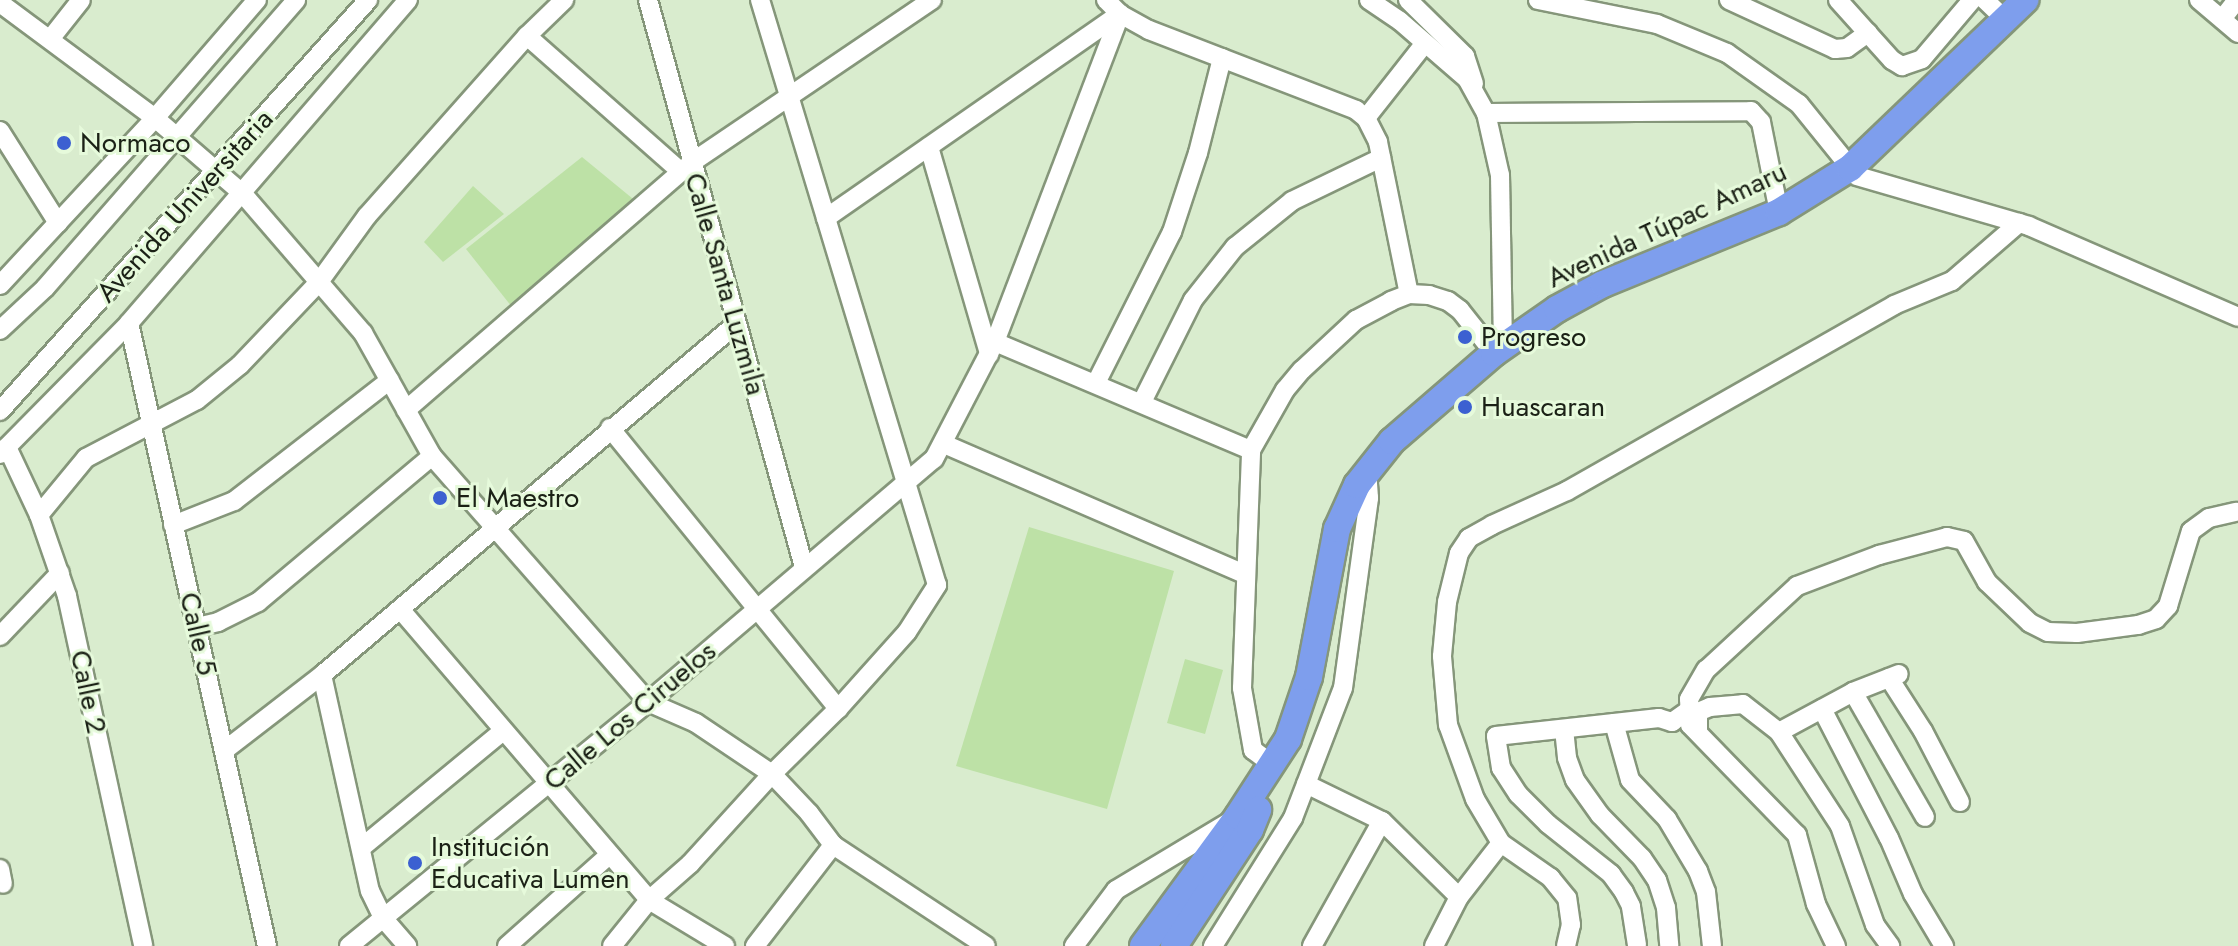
<!DOCTYPE html>
<html>
<head>
<meta charset="utf-8">
<style>
	body { margin:0 }
	#map { position:relative; width:2238px; height:946px; overflow:hidden; background:#d9ecce; font-family:Jost,sans-serif }
	div>[style] { position:absolute }
	.green>* { inset:0; background:#bde1a6 }
	.roads { filter:drop-shadow(2px 0 #85967a) drop-shadow(-2px 0 #85967a) drop-shadow(0 2px #85967a) drop-shadow(0 -2px #85967a) }
	.minor>* { height:18px; margin:-9px; padding:0 9px; transform-origin:9px; border-radius:9px; background:#fff }
	.highway>* { height:26px; margin:-13px; padding:0 13px; transform-origin:13px; border-radius:13px; background:#7e9eed }
	.dots>* { width:22px; height:22px; translate:-50% -50%; box-sizing:border-box; border:4px solid #e6fadb; border-radius:50% }
	span { translate:-50% -50%; white-space:nowrap; text-align:center; line-height:1.15; -webkit-text-stroke:6px #e6fadb; paint-order:stroke }
	.poi-label { font-size:28px; color:#1b2116 }
	.left { translate:0 -50%; text-align:left }
	.street-label { font-size:28px; color:#1b2116 }
</style>
</head>
<body>
<div id="map">
	<div class="green">
		<div style="clip-path:polygon(582px 157px,638px 203px,512px 307px,466px 249px)"></div>
		<div style="clip-path:polygon(473px 186px,504px 214px,443px 262px,424px 242px)"></div>
		<div style="clip-path:polygon(1029px 527px,1174px 571px,1107px 809px,956px 766px)"></div>
		<div style="clip-path:polygon(1185px 659px,1223px 670px,1205px 734px,1167px 723px)"></div>
	</div>
	<div class="roads">
		<div class="minor">
			<div style="left:648px;top:0;width:588px;rotate:74.62deg"></div>
			<div style="left:1106px;top:0;width:20px;rotate:45deg"></div>
			<div style="left:1120px;top:14px;width:33px;rotate:29deg"></div>
			<div style="left:1149px;top:30px;width:222px;rotate:21.1deg"></div>
			<div style="left:1356px;top:110px;width:13px;rotate:39deg"></div>
			<div style="left:1366px;top:118px;width:27px;rotate:63deg"></div>
			<div style="left:1378px;top:142px;width:155px;rotate:78.5deg"></div>
			<div style="left:1369px;top:0;width:37px;rotate:34deg"></div>
			<div style="left:1400px;top:21px;width:89px;rotate:40.9deg"></div>
			<div style="left:1467px;top:79px;width:39px;rotate:61deg"></div>
			<div style="left:1486px;top:113px;width:64px;rotate:77.3deg"></div>
			<div style="left:1500px;top:175px;width:171px;rotate:89deg"></div>
			<div style="left:1408px;top:0;width:80px;rotate:44.5deg"></div>
			<div style="left:1465px;top:56px;width:29px;rotate:72deg"></div>
			<div style="left:1538px;top:0;width:121px;rotate:11.4deg"></div>
			<div style="left:1657px;top:24px;width:76px;rotate:22.5deg"></div>
			<div style="left:1727px;top:53px;width:88px;rotate:35.3deg"></div>
			<div style="left:1799px;top:104px;width:92px;rotate:51.1deg"></div>
			<div style="left:1857px;top:176px;width:179px;rotate:16.2deg"></div>
			<div style="left:2029px;top:226px;width:228px;rotate:23.5deg"></div>
			<div style="left:1729px;top:0;width:117px;rotate:24.8deg"></div>
			<div style="left:1835px;top:49px;width:12px;rotate:-5deg"></div>
			<div style="left:1847px;top:48px;width:26px;rotate:-36deg"></div>
			<div style="left:1838px;top:0;width:81px;rotate:48deg"></div>
			<div style="left:1892px;top:60px;width:12px;rotate:31deg"></div>
			<div style="left:1902px;top:66px;width:21px;rotate:-19deg"></div>
			<div style="left:1922px;top:59px;width:77px;rotate:-49.7deg"></div>
			<div style="left:1985px;top:0;width:29px;rotate:44deg"></div>
			<div style="left:2199px;top:0;width:51px;rotate:40.2deg"></div>
			<div style="left:0;top:3px;width:193px;rotate:36.6deg"></div>
			<div style="left:155px;top:118px;width:116px;rotate:40.8deg"></div>
			<div style="left:243px;top:194px;width:184px;rotate:49.2deg"></div>
			<div style="left:363px;top:333px;width:141px;rotate:60.7deg"></div>
			<div style="left:432px;top:456px;width:327px;rotate:48.7deg"></div>
			<div style="left:648px;top:702px;width:52px;rotate:23.6deg"></div>
			<div style="left:696px;top:723px;width:92px;rotate:33.9deg"></div>
			<div style="left:772px;top:774px;width:54px;rotate:46.5deg"></div>
			<div style="left:809px;top:813px;width:40px;rotate:53deg"></div>
			<div style="left:833px;top:845px;width:183px;rotate:33.4deg"></div>
			<div style="left:2222px;top:19px;width:24px;rotate:-52deg"></div>
			<div style="left:527px;top:36px;width:205px;rotate:41.4deg"></div>
			<div style="left:51px;top:38px;width:48px;rotate:-51.7deg"></div>
			<div style="left:1486px;top:113px;width:265px;rotate:-0.4deg"></div>
			<div style="left:1751px;top:111px;width:15px;rotate:48deg"></div>
			<div style="left:1761px;top:122px;width:92px;rotate:78.7deg"></div>
			<div style="left:1366px;top:118px;width:95px;rotate:-51.8deg"></div>
			<div style="left:0;top:131px;width:109px;rotate:57.8deg"></div>
			<div style="left:929px;top:147px;width:216px;rotate:73.8deg"></div>
			<div style="left:826px;top:218px;width:358px;rotate:-34.8deg"></div>
			<div style="left:0;top:285px;width:228px;rotate:-47.1deg"></div>
			<div style="left:155px;top:118px;width:156px;rotate:-49.2deg"></div>
			<div style="left:129px;top:323px;width:638px;rotate:77.51deg"></div>
			<div style="left:0;top:330px;width:62px;rotate:-43deg"></div>
			<div style="left:45px;top:288px;width:382px;rotate:-48.9deg"></div>
			<div style="left:995px;top:342px;width:278px;rotate:22.9deg"></div>
			<div style="left:1096px;top:383px;width:169px;rotate:-63.3deg"></div>
			<div style="left:1172px;top:232px;width:83px;rotate:-71.8deg"></div>
			<div style="left:1198px;top:153px;width:98px;rotate:-75.8deg"></div>
			<div style="left:1142px;top:402px;width:114px;rotate:-63.4deg"></div>
			<div style="left:1193px;top:300px;width:68px;rotate:-51.6deg"></div>
			<div style="left:1235px;top:247px;width:73px;rotate:-38.9deg"></div>
			<div style="left:1292px;top:201px;width:99px;rotate:-25.8deg"></div>
			<div style="left:406px;top:410px;width:377px;rotate:-40.9deg"></div>
			<div style="left:691px;top:163px;width:291px;rotate:-34.1deg"></div>
			<div style="left:0;top:411px;width:552px;rotate:-48.16deg"></div>
			<div style="left:610px;top:428px;width:362px;rotate:50.9deg"></div>
			<div style="left:944px;top:444px;width:328px;rotate:23.4deg"></div>
			<div style="left:7px;top:447px;width:75px;rotate:64.8deg"></div>
			<div style="left:39px;top:515px;width:86px;rotate:70.9deg"></div>
			<div style="left:67px;top:596px;width:358px;rotate:77.7deg"></div>
			<div style="left:0;top:454px;width:184px;rotate:-45.4deg"></div>
			<div style="left:129px;top:323px;width:427px;rotate:-49.2deg"></div>
			<div style="left:39px;top:515px;width:74px;rotate:-50.5deg"></div>
			<div style="left:86px;top:458px;width:125px;rotate:-27.6deg"></div>
			<div style="left:197px;top:400px;width:55px;rotate:-39.1deg"></div>
			<div style="left:240px;top:365px;width:115px;rotate:-46.4deg"></div>
			<div style="left:319px;top:282px;width:82px;rotate:-54deg"></div>
			<div style="left:367px;top:216px;width:241px;rotate:-48.4deg"></div>
			<div style="left:527px;top:36px;width:52px;rotate:-44.2deg"></div>
			<div style="left:173px;top:525px;width:66px;rotate:-21.5deg"></div>
			<div style="left:234px;top:501px;width:197px;rotate:-37.8deg"></div>
			<div style="left:400px;top:609px;width:383px;rotate:49.4deg"></div>
			<div style="left:649px;top:900px;width:89px;rotate:31.2deg"></div>
			<div style="left:197px;top:627px;width:22px;rotate:-13deg"></div>
			<div style="left:218px;top:622px;width:45px;rotate:-26.6deg"></div>
			<div style="left:258px;top:602px;width:227px;rotate:-40deg"></div>
			<div style="left:0;top:636px;width:87px;rotate:-46.4deg"></div>
			<div style="left:322px;top:675px;width:221px;rotate:77.5deg"></div>
			<div style="left:370px;top:891px;width:30px;rotate:64deg"></div>
			<div style="left:383px;top:918px;width:37px;rotate:49deg"></div>
			<div style="left:1889px;top:678px;width:63px;rotate:57.3deg"></div>
			<div style="left:1923px;top:731px;width:80px;rotate:62.5deg"></div>
			<div style="left:1853px;top:692px;width:144px;rotate:60.1deg"></div>
			<div style="left:1822px;top:709px;width:145px;rotate:62.6deg"></div>
			<div style="left:1889px;top:838px;width:61px;rotate:66.8deg"></div>
			<div style="left:1913px;top:894px;width:61px;rotate:59.2deg"></div>
			<div style="left:1614px;top:723px;width:59px;rotate:74.3deg"></div>
			<div style="left:1630px;top:780px;width:54px;rotate:46.5deg"></div>
			<div style="left:1667px;top:819px;width:61px;rotate:59.2deg"></div>
			<div style="left:1698px;top:871px;width:22px;rotate:69deg"></div>
			<div style="left:1706px;top:892px;width:54px;rotate:83.7deg"></div>
			<div style="left:1564px;top:729px;width:29px;rotate:84deg"></div>
			<div style="left:1567px;top:758px;width:23px;rotate:70deg"></div>
			<div style="left:1575px;top:780px;width:43px;rotate:54.5deg"></div>
			<div style="left:1600px;top:815px;width:60px;rotate:45.7deg"></div>
			<div style="left:1642px;top:858px;width:27px;rotate:56deg"></div>
			<div style="left:1657px;top:880px;width:29px;rotate:72deg"></div>
			<div style="left:1666px;top:908px;width:38px;rotate:85deg"></div>
			<div style="left:1698px;top:731px;width:19px;rotate:-90deg"></div>
			<div style="left:1698px;top:712px;width:13px;rotate:-23deg"></div>
			<div style="left:1710px;top:707px;width:33px;rotate:-5deg"></div>
			<div style="left:1743px;top:704px;width:46px;rotate:37.9deg"></div>
			<div style="left:1779px;top:732px;width:112px;rotate:57deg"></div>
			<div style="left:1840px;top:826px;width:105px;rotate:70.5deg"></div>
			<div style="left:1875px;top:925px;width:26px;rotate:54deg"></div>
			<div style="left:1779px;top:732px;width:84px;rotate:-28.4deg"></div>
			<div style="left:1853px;top:692px;width:49px;rotate:-21.4deg"></div>
			<div style="left:225px;top:750px;width:123px;rotate:-37.7deg"></div>
			<div style="left:322px;top:675px;width:543px;rotate:-40.29deg"></div>
			<div style="left:1273px;top:765px;width:25px;rotate:-143deg"></div>
			<div style="left:1253px;top:750px;width:63px;rotate:-100.1deg"></div>
			<div style="left:1242px;top:688px;width:238px;rotate:-87.8deg"></div>
			<div style="left:1251px;top:450px;width:69px;rotate:-60.5deg"></div>
			<div style="left:1285px;top:390px;width:26px;rotate:-50deg"></div>
			<div style="left:1302px;top:370px;width:74px;rotate:-42.8deg"></div>
			<div style="left:1356px;top:320px;width:40px;rotate:-28deg"></div>
			<div style="left:1391px;top:301px;width:19px;rotate:-21deg"></div>
			<div style="left:1409px;top:294px;width:20px;rotate:3deg"></div>
			<div style="left:1429px;top:295px;width:20px;rotate:18deg"></div>
			<div style="left:1448px;top:301px;width:15px;rotate:37deg"></div>
			<div style="left:1460px;top:310px;width:55px;rotate:51.7deg"></div>
			<div style="left:1306px;top:784px;width:85px;rotate:26deg"></div>
			<div style="left:1382px;top:821px;width:108px;rotate:44.6deg"></div>
			<div style="left:361px;top:848px;width:184px;rotate:-39.5deg"></div>
			<div style="left:0;top:869px;width:15px;rotate:79deg"></div>
			<div style="left:1637px;top:945px;width:39px;rotate:-99deg"></div>
			<div style="left:1631px;top:906px;width:16px;rotate:-117deg"></div>
			<div style="left:1624px;top:892px;width:22px;rotate:-126deg"></div>
			<div style="left:1611px;top:874px;width:80px;rotate:-141.6deg"></div>
			<div style="left:1548px;top:824px;width:42px;rotate:-135deg"></div>
			<div style="left:1518px;top:794px;width:31px;rotate:-123deg"></div>
			<div style="left:1501px;top:768px;width:32px;rotate:-99deg"></div>
			<div style="left:1496px;top:736px;width:164px;rotate:-6.3deg"></div>
			<div style="left:1659px;top:718px;width:14px;rotate:17deg"></div>
			<div style="left:1672px;top:722px;width:19px;rotate:-35deg"></div>
			<div style="left:349px;top:946px;width:386px;rotate:-39.2deg"></div>
			<div style="left:648px;top:702px;width:375px;rotate:-40.4deg"></div>
			<div style="left:934px;top:459px;width:132px;rotate:-62.5deg"></div>
			<div style="left:995px;top:342px;width:351px;rotate:-69.1deg"></div>
			<div style="left:507px;top:946px;width:137px;rotate:-41.7deg"></div>
			<div style="left:612px;top:946px;width:59px;rotate:-51.2deg"></div>
			<div style="left:649px;top:900px;width:55px;rotate:-41.3deg"></div>
			<div style="left:690px;top:864px;width:122px;rotate:-47.7deg"></div>
			<div style="left:772px;top:774px;width:93px;rotate:-44.6deg"></div>
			<div style="left:838px;top:709px;width:103px;rotate:-48.1deg"></div>
			<div style="left:907px;top:632px;width:56px;rotate:-57.4deg"></div>
			<div style="left:937px;top:585px;width:611px;rotate:-106.83deg"></div>
			<div style="left:755px;top:946px;width:128px;rotate:-52.3deg"></div>
			<div style="left:1074px;top:946px;width:70px;rotate:-53.1deg"></div>
			<div style="left:1116px;top:890px;width:132px;rotate:-31deg"></div>
			<div style="left:1213px;top:946px;width:151px;rotate:-58deg"></div>
			<div style="left:1293px;top:818px;width:139px;rotate:-69deg"></div>
			<div style="left:1343px;top:688px;width:192px;rotate:-82.2deg"></div>
			<div style="left:1369px;top:498px;width:29px;rotate:-94deg"></div>
			<div style="left:1312px;top:946px;width:143px;rotate:-60.8deg"></div>
			<div style="left:1434px;top:946px;width:55px;rotate:-63deg"></div>
			<div style="left:1459px;top:897px;width:68px;rotate:-52.1deg"></div>
			<div style="left:1566px;top:946px;width:22px;rotate:-77deg"></div>
			<div style="left:1571px;top:925px;width:27px;rotate:-98deg"></div>
			<div style="left:1567px;top:898px;width:26px;rotate:-129deg"></div>
			<div style="left:1551px;top:878px;width:61px;rotate:-145deg"></div>
			<div style="left:1501px;top:843px;width:51px;rotate:-120.6deg"></div>
			<div style="left:1475px;top:799px;width:79px;rotate:-110deg"></div>
			<div style="left:1448px;top:725px;width:69px;rotate:-95deg"></div>
			<div style="left:1442px;top:656px;width:54px;rotate:-84.7deg"></div>
			<div style="left:1447px;top:602px;width:50px;rotate:-76.2deg"></div>
			<div style="left:1459px;top:553px;width:18px;rotate:-56deg"></div>
			<div style="left:1469px;top:538px;width:26px;rotate:-29deg"></div>
			<div style="left:1492px;top:525px;width:82px;rotate:-24.4deg"></div>
			<div style="left:1567px;top:491px;width:376px;rotate:-29.6deg"></div>
			<div style="left:1894px;top:305px;width:63px;rotate:-22.5deg"></div>
			<div style="left:1952px;top:281px;width:89px;rotate:-40.9deg"></div>
			<div style="left:1836px;top:946px;width:47px;rotate:-115.5deg"></div>
			<div style="left:1816px;top:904px;width:72px;rotate:-105.4deg"></div>
			<div style="left:1797px;top:835px;width:153px;rotate:-134.2deg"></div>
			<div style="left:1690px;top:725px;width:26px;rotate:-92deg"></div>
			<div style="left:1689px;top:699px;width:34px;rotate:-60deg"></div>
			<div style="left:1706px;top:670px;width:124px;rotate:-42.7deg"></div>
			<div style="left:1797px;top:586px;width:88px;rotate:-20.7deg"></div>
			<div style="left:1879px;top:555px;width:70px;rotate:-14.8deg"></div>
			<div style="left:1947px;top:537px;width:17px;rotate:13deg"></div>
			<div style="left:1964px;top:541px;width:47px;rotate:60.7deg"></div>
			<div style="left:1987px;top:582px;width:59px;rotate:43.6deg"></div>
			<div style="left:2030px;top:623px;width:20px;rotate:27deg"></div>
			<div style="left:2048px;top:632px;width:29px;rotate:2deg"></div>
			<div style="left:2077px;top:633px;width:62px;rotate:-7.5deg"></div>
			<div style="left:2138px;top:625px;width:19px;rotate:-18deg"></div>
			<div style="left:2156px;top:619px;width:18px;rotate:-47deg"></div>
			<div style="left:2168px;top:606px;width:78px;rotate:-73deg"></div>
			<div style="left:2191px;top:531px;width:22px;rotate:-36deg"></div>
			<div style="left:2209px;top:518px;width:28px;rotate:-13deg"></div>
		</div>
		<div class="highway">
			<div style="left:1143px;top:946px;width:161px;rotate:-53.8deg"></div>
			<div style="left:1238px;top:816px;width:92px;rotate:-57deg"></div>
			<div style="left:1288px;top:739px;width:65px;rotate:-71.3deg"></div>
			<div style="left:1309px;top:677px;width:151px;rotate:-79.3deg"></div>
			<div style="left:1337px;top:529px;width:48px;rotate:-65.6deg"></div>
			<div style="left:1357px;top:485px;width:56px;rotate:-51.5deg"></div>
			<div style="left:1392px;top:441px;width:135px;rotate:-40.8deg"></div>
			<div style="left:1494px;top:353px;width:77px;rotate:-34.9deg"></div>
			<div style="left:1557px;top:309px;width:52px;rotate:-28.5deg"></div>
			<div style="left:1603px;top:284px;width:190px;rotate:-22.2deg"></div>
			<div style="left:1779px;top:212px;width:84px;rotate:-31.8deg"></div>
			<div style="left:1850px;top:168px;width:243px;rotate:-43.8deg"></div>
			<div style="left:1174px;top:946px;width:139px;rotate:-56.8deg"></div>
			<div style="left:1250px;top:830px;width:22px;rotate:-68deg"></div>
		</div>
	</div>
	<div class="dots">
		<div style="left:64px;top:143px;background:#3c60d1"></div>
		<div style="left:1465px;top:337px;background:#3c60d1"></div>
		<div style="left:1465px;top:407px;background:#3c60d1"></div>
		<div style="left:440px;top:498px;background:#3c60d1"></div>
		<div style="left:415px;top:863px;background:#3c60d1"></div>
	</div>
	<div class="poi-label">
		<span class="left" style="left:80px;top:143px">Normaco</span>
		<span class="left" style="left:1481px;top:337px">Progreso</span>
		<span class="left" style="left:1481px;top:407px">Huascaran</span>
		<span class="left" style="left:456px;top:498px">El Maestro</span>
		<span class="left" style="left:431px;top:863px">Institución<br>Educativa Lumen</span>
	</div>
	<div class="street-label">
		<span style="left:185px;top:206px;rotate:-48deg">Avenida Universitaria</span>
		<span style="left:1667px;top:225px;rotate:-25deg">Avenida Túpac Amaru</span>
		<span style="left:725px;top:284px;rotate:74deg">Calle Santa Luzmila</span>
		<span style="left:198px;top:634px;rotate:77deg">Calle 5</span>
		<span style="left:88px;top:692px;rotate:78deg">Calle 2</span>
		<span style="left:630px;top:716px;rotate:-40deg">Calle Los Ciruelos</span>
	</div>
</div>
</body>
</html>
